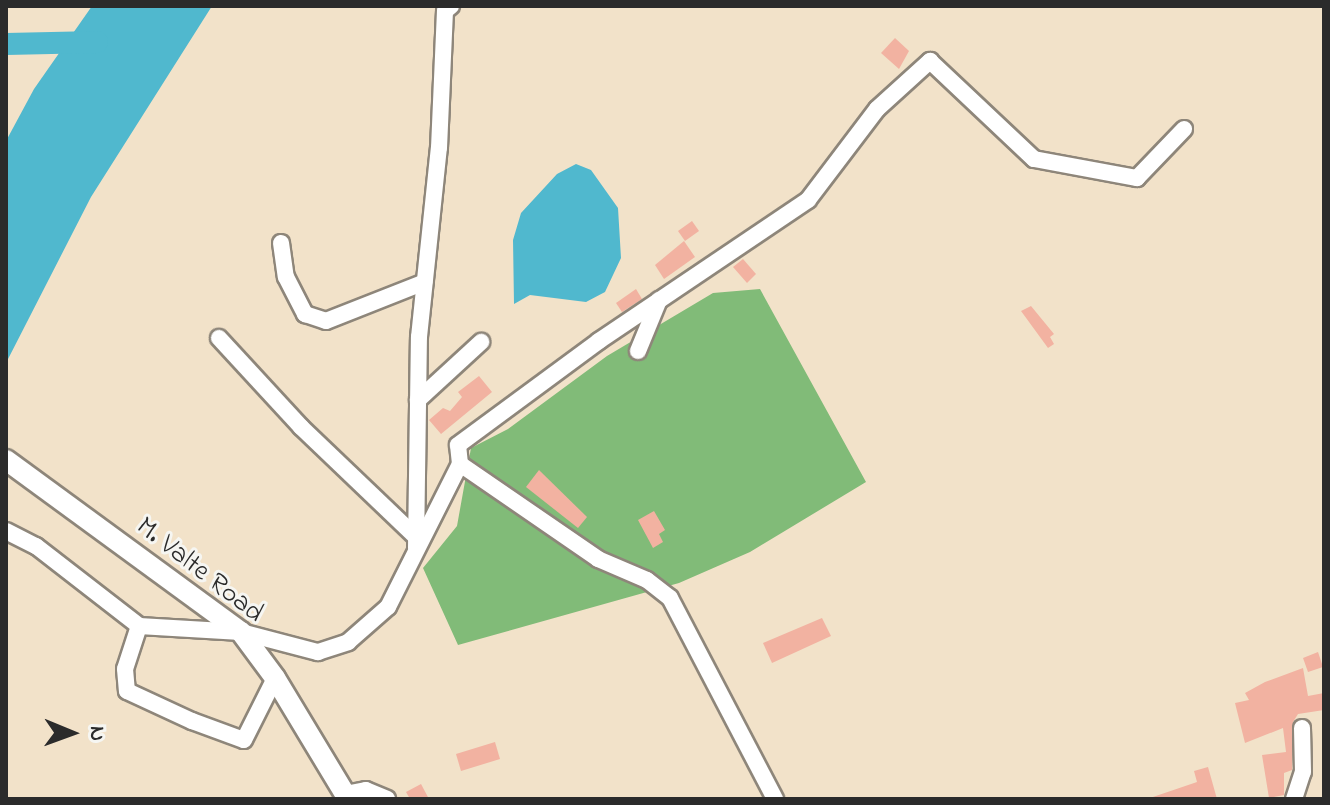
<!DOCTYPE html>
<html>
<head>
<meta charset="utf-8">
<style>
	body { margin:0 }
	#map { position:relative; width:1330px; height:805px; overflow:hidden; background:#f2e2c9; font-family:"Indie Flower",sans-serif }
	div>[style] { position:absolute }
	.forest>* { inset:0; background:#81bb78 }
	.water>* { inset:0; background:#50b8ce }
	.river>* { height:22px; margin:-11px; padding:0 11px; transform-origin:11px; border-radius:11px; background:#50b8ce }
	.building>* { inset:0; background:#f2b2a1 }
	.roads { filter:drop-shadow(2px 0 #8e867a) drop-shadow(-2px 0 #8e867a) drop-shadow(0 2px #8e867a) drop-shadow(0 -2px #8e867a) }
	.minor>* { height:16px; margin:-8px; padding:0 8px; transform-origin:8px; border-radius:8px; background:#fff }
	.major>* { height:20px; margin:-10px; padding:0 10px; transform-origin:10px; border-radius:10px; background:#fff }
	span { translate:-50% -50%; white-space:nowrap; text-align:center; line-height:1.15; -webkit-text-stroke:6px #f6f6f2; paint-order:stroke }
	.street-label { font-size:28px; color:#2b2b2b }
	.frame { position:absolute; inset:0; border:8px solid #2b2b2b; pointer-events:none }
	.north { position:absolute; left:32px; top:693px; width:80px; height:80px; -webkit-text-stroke:6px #f6f6f2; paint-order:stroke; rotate:91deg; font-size:22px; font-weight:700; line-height:32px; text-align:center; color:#2b2b2b }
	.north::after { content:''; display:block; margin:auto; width:28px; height:36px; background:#2b2b2b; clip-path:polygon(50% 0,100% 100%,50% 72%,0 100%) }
</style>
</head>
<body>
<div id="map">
	<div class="forest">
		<div style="clip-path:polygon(760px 289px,866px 482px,750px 552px,679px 583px,458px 645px,423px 568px,457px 526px,471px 448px,508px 429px,607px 356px,713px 293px)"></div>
	</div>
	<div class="water">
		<div style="clip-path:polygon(92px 6px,212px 6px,91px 197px,6px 363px,6px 141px,34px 89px)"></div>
		<div style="clip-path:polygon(576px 164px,591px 170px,618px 208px,621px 258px,605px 292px,586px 302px,530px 295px,514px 304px,513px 240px,521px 213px,557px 174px)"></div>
	</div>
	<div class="river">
		<div style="left:6px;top:44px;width:91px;rotate:-1.3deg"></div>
	</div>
	<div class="building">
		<div style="clip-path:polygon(895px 38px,909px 51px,899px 69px,881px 53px)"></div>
		<div style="clip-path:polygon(692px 221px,699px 231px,685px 241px,678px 231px)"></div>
		<div style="clip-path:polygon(684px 241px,695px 257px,664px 279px,655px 265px)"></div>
		<div style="clip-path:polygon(743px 259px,756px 274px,747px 283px,733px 267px)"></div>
		<div style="clip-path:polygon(636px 289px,642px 299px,622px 312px,616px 303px)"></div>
		<div style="clip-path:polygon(1031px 306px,1054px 334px,1050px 337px,1054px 344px,1048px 348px,1021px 311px)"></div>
		<div style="clip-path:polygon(479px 376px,492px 392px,441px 434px,429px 420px,443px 408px,450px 411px,462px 397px,458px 392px)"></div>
		<div style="clip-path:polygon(539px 470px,587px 517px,578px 528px,526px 487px)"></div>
		<div style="clip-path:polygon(654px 511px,665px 530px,659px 534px,663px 542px,653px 548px,638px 520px)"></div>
		<div style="clip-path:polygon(822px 618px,831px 636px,772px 663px,763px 643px)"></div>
		<div style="clip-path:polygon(1318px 652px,1323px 667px,1308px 672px,1303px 658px)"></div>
		<div style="clip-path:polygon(1303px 668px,1308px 696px,1324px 693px,1324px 710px,1298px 714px,1293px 722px,1292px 770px,1284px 773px,1284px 795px,1269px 798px,1262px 755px,1286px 752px,1283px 728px,1245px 743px,1235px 703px,1249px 700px,1245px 693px,1265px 682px)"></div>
		<div style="clip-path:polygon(495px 742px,500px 759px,461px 771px,456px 754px)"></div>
		<div style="clip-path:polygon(1208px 767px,1217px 799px,1147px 799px,1197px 782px,1194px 771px)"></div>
		<div style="clip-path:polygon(421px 784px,429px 799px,410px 799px,406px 792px)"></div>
	</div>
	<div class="roads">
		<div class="minor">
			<div style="left:281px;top:243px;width:34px;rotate:82deg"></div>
			<div style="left:286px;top:277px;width:42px;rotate:62.8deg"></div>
			<div style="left:305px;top:314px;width:22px;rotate:18deg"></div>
			<div style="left:326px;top:321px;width:106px;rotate:-21.5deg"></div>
			<div style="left:219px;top:338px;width:121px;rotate:47.3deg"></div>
			<div style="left:301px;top:427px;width:159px;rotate:43.7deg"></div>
			<div style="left:638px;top:351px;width:55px;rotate:-67.6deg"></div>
			<div style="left:418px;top:400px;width:86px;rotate:-42.6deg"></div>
			<div style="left:460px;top:464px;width:168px;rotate:34.5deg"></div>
			<div style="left:598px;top:559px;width:53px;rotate:23.2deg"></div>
			<div style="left:647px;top:580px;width:29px;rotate:38deg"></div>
			<div style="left:670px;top:598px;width:227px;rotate:62.4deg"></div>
			<div style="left:6px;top:531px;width:34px;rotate:27deg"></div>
			<div style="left:36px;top:546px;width:130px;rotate:37.8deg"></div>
			<div style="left:139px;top:626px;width:102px;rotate:3.4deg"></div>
			<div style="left:241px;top:632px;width:80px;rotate:14.6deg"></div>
			<div style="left:318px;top:652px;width:32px;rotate:-18deg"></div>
			<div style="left:348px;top:642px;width:53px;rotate:-41.2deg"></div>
			<div style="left:388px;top:607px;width:160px;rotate:-63.3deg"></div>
			<div style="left:460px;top:464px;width:19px;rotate:-96deg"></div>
			<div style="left:458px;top:445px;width:175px;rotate:-36.4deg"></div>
			<div style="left:599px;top:341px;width:252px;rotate:-34deg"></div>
			<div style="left:808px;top:200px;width:114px;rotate:-52.8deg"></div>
			<div style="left:877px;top:109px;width:72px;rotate:-42.2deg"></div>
			<div style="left:930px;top:61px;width:143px;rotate:43.3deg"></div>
			<div style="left:1034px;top:159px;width:105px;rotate:10.5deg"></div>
			<div style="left:1137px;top:178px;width:68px;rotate:-46.2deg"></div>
			<div style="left:416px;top:548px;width:211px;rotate:-89.2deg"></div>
			<div style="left:419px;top:337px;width:190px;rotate:-84deg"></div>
			<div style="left:439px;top:148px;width:137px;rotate:-87.5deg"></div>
			<div style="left:445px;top:11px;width:8px;rotate:-40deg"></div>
			<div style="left:139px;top:626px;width:45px;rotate:108deg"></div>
			<div style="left:125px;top:669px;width:22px;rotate:85deg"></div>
			<div style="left:127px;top:691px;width:72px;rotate:24.8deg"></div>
			<div style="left:192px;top:721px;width:55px;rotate:20.1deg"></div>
			<div style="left:244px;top:740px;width:69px;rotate:-63.4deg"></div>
			<div style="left:345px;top:794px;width:21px;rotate:-11deg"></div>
			<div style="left:366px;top:790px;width:23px;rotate:23deg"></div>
			<div style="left:1294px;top:799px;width:28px;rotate:-72deg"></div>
			<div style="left:1303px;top:772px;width:44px;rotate:-91.3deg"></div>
		</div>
		<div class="major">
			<div style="left:6px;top:460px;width:291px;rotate:36.2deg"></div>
			<div style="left:241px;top:632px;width:57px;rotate:53.5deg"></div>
			<div style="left:275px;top:678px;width:141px;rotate:58.9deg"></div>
		</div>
	</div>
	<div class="street-label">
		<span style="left:199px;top:571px;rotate:38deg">M. Valte Road</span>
	</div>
	<div class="frame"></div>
	<div class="north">N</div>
</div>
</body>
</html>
